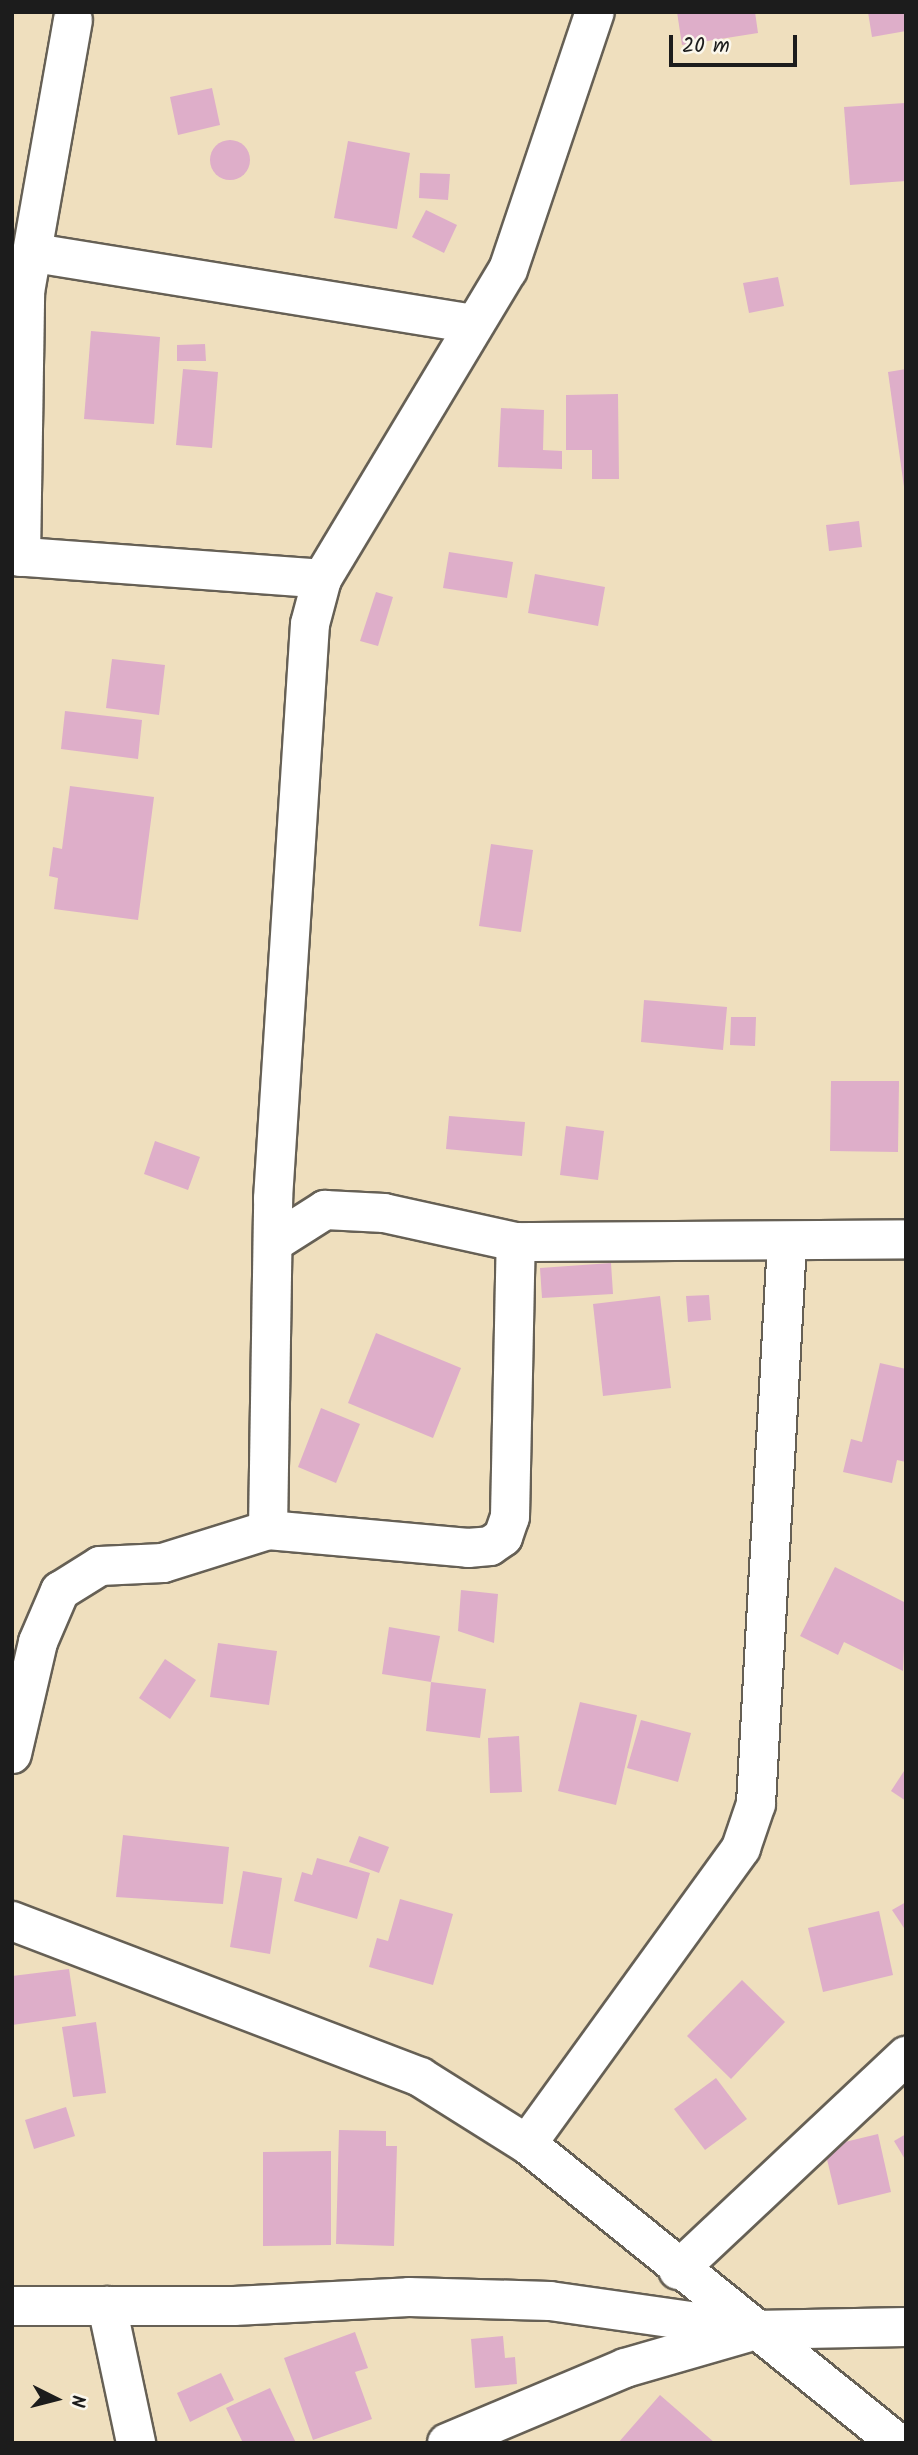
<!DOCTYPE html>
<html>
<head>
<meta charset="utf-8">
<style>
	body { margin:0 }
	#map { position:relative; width:918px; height:2455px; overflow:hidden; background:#efdfbe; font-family:Kalam,sans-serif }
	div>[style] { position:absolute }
	.building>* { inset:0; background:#deaec9 }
	.round { border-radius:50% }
	.roads { filter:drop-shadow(2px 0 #666055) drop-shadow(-2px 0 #666055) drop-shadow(0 2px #666055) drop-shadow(0 -2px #666055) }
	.minor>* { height:38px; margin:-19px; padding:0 19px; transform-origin:19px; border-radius:19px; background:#fff }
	span { translate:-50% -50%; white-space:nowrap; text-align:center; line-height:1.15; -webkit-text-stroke:7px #fbf7ec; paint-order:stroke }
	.frame { position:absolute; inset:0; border:14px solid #1c1c1c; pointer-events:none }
	.north { position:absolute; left:21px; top:2364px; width:70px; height:70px; -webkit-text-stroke:5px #fbf7ec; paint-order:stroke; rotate:96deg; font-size:19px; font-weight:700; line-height:28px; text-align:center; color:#1c1c1c }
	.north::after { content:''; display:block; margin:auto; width:24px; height:32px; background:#1c1c1c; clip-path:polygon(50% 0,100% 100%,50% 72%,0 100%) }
	.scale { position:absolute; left:669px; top:35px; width:128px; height:32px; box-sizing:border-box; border:4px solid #1c1c1c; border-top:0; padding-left:9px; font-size:21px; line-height:24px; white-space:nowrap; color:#1c1c1c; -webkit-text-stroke:5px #fbf7ec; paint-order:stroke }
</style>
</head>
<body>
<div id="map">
	<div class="building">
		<div style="clip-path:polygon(677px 12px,755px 12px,758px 33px,682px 45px)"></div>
		<div style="clip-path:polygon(868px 12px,906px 12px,906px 31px,872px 37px)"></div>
		<div style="clip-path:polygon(212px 88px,220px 125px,178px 135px,170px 97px)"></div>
		<div style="clip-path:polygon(905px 103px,906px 181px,850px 185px,844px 107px)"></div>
		<div class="round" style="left:210px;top:140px;width:40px;height:40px"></div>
		<div style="clip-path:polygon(348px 141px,410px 153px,397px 229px,334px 218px)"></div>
		<div style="clip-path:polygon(420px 173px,450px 174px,448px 200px,419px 198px)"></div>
		<div style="clip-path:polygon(426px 210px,457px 225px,444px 253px,412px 237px)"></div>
		<div style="clip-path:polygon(778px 277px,784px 306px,749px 313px,743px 283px)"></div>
		<div style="clip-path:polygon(91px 331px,160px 337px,154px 424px,84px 419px)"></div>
		<div style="clip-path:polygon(205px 344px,206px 361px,177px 361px,177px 345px)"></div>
		<div style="clip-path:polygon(183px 369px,218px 372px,212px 448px,176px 445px)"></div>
		<div style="clip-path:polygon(906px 369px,906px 487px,904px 487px,888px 372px)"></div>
		<div style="clip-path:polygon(618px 394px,619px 479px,592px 479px,592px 450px,566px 450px,566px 395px)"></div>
		<div style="clip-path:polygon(501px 408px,544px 410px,543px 450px,562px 451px,562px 469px,498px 467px)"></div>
		<div style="clip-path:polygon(859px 521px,862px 547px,829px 551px,826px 525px)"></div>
		<div style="clip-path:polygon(449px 552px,513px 562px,507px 598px,443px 588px)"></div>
		<div style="clip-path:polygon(535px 574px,605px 587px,598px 626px,528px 613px)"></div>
		<div style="clip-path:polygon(376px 592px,393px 597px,378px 646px,360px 641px)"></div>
		<div style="clip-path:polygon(112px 659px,165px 665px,159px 715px,106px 708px)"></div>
		<div style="clip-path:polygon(65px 711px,142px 720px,138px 759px,61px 749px)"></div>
		<div style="clip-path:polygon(70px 786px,154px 797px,138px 920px,54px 909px,58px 878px,49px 876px,53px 847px,62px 849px)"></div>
		<div style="clip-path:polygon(491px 844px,533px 850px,521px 932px,479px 926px)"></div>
		<div style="clip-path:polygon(644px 1000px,727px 1007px,723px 1050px,641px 1042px)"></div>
		<div style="clip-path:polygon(731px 1017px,756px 1017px,755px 1046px,730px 1045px)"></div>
		<div style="clip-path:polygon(831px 1081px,899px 1081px,898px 1152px,830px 1151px)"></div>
		<div style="clip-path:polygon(449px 1116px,525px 1122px,522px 1156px,446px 1149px)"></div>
		<div style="clip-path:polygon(566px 1126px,604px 1131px,598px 1180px,560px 1175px)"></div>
		<div style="clip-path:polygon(155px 1141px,200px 1157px,188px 1190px,144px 1174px)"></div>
		<div style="clip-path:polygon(611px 1263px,613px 1294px,542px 1298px,540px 1268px)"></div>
		<div style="clip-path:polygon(709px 1295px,711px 1320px,688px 1322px,686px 1296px)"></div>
		<div style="clip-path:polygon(660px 1296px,671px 1388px,603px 1396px,593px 1304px)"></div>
		<div style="clip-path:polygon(376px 1333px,461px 1368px,433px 1438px,348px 1403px)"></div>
		<div style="clip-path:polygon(880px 1363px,906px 1369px,906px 1462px,897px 1460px,892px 1483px,843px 1472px,851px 1439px,862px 1442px)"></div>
		<div style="clip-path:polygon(321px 1408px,360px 1424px,336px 1483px,298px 1467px)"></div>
		<div style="clip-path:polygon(835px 1567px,906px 1603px,903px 1671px,844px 1642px,838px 1655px,800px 1636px)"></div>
		<div style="clip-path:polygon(461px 1590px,498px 1594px,494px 1643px,458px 1631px)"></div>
		<div style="clip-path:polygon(389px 1627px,440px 1636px,431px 1682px,382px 1674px)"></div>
		<div style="clip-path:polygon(218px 1643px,277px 1651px,269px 1705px,210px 1697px)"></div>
		<div style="clip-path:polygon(165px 1659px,196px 1680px,170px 1719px,139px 1698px)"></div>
		<div style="clip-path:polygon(431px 1682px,486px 1689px,480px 1738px,426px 1731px)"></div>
		<div style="clip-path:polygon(580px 1702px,637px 1715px,616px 1805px,558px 1791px)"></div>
		<div style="clip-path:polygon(641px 1720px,691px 1733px,678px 1782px,627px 1768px)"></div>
		<div style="clip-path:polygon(519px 1736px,522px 1792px,490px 1793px,488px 1738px)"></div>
		<div style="clip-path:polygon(906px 1768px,906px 1801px,891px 1791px)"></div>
		<div style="clip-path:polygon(123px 1835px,229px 1847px,223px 1904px,116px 1897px)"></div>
		<div style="clip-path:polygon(359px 1836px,389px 1847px,379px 1873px,349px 1862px)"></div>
		<div style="clip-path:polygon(317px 1858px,370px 1873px,357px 1919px,294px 1901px,302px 1872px,312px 1875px)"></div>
		<div style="clip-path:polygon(243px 1871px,282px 1878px,270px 1954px,230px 1947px)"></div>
		<div style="clip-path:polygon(400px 1899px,453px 1914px,433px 1985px,369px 1967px,377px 1938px,388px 1941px)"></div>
		<div style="clip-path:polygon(906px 1902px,906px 1931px,892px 1910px)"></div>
		<div style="clip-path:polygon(879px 1911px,893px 1975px,823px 1992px,808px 1928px)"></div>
		<div style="clip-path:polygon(69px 1969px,76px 2016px,12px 2025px,12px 1976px)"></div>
		<div style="clip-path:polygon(742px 1980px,785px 2022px,731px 2079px,687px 2036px)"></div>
		<div style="clip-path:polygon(96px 2022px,106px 2093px,73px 2097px,62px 2027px)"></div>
		<div style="clip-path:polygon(716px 2078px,747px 2119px,705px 2150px,674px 2109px)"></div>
		<div style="clip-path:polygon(66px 2107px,75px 2136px,34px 2149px,25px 2120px)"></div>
		<div style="clip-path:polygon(339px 2130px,386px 2131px,386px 2146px,397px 2146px,394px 2246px,336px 2244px)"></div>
		<div style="clip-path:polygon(878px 2134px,891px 2192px,838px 2205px,824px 2147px)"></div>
		<div style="clip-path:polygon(906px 2134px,906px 2161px,894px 2141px)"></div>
		<div style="clip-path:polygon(331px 2151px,331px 2245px,263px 2246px,263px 2152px)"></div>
		<div style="clip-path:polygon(355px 2332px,368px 2368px,355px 2372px,372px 2419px,313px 2440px,284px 2358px)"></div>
		<div style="clip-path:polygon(503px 2336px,505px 2358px,515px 2357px,517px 2384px,475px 2388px,471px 2339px)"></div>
		<div style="clip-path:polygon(221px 2373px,234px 2400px,190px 2422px,177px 2393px)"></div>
		<div style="clip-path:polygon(270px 2388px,296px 2443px,243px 2443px,226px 2408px)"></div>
		<div style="clip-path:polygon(660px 2395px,715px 2443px,618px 2443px)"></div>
	</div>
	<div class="roads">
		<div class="minor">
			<div style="left:35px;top:253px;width:444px;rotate:9.2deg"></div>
			<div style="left:12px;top:556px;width:311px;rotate:4.2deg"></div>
			<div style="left:21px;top:557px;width:265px;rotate:-89.1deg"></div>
			<div style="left:25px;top:292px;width:276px;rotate:-80deg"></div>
			<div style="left:273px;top:1243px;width:62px;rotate:-32.4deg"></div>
			<div style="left:325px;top:1210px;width:59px;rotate:2.9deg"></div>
			<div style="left:384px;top:1213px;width:135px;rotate:12.4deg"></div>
			<div style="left:516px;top:1242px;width:390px;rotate:-0.4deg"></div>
			<div style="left:268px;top:1530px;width:331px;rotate:-89.1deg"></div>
			<div style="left:273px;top:1199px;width:576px;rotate:-86.32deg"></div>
			<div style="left:310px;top:624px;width:47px;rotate:-75.1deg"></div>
			<div style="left:322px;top:579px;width:361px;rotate:-59deg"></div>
			<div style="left:508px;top:270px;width:272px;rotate:-71.4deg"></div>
			<div style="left:12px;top:1754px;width:115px;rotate:-76.9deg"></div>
			<div style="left:38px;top:1642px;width:56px;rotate:-66.7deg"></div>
			<div style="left:60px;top:1591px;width:47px;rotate:-32deg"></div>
			<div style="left:100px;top:1566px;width:63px;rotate:-2.7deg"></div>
			<div style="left:163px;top:1563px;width:110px;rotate:-17.4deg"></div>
			<div style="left:268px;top:1530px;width:201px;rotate:5.1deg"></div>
			<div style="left:468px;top:1548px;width:22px;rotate:-5deg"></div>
			<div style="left:490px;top:1546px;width:16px;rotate:-35deg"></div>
			<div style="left:503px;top:1537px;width:21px;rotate:-71deg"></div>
			<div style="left:510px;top:1517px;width:275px;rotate:-88.8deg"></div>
			<div style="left:12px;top:1921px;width:437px;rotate:20.9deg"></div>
			<div style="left:420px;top:2077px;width:126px;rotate:32.1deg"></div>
			<div style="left:527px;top:2144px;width:476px;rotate:38.9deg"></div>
			<div style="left:527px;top:2144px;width:365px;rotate:-54.1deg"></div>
			<div style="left:741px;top:1848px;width:46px;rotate:-71.2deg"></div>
			<div style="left:756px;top:1804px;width:563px;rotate:-86.84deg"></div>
			<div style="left:678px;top:2270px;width:313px;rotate:-43.2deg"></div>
			<div style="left:12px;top:2306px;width:222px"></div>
			<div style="left:234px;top:2306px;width:175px;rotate:-2.9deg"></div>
			<div style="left:409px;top:2297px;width:141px;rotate:1.6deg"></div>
			<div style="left:550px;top:2301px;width:206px;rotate:8.1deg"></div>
			<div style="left:754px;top:2330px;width:152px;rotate:-1.1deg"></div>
			<div style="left:107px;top:2306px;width:140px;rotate:78deg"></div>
			<div style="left:447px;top:2443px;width:193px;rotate:-22.8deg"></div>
			<div style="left:625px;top:2368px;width:126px;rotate:-16.1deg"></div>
		</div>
	</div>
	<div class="frame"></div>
	<div class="north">N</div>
	<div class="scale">20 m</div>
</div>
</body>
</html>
